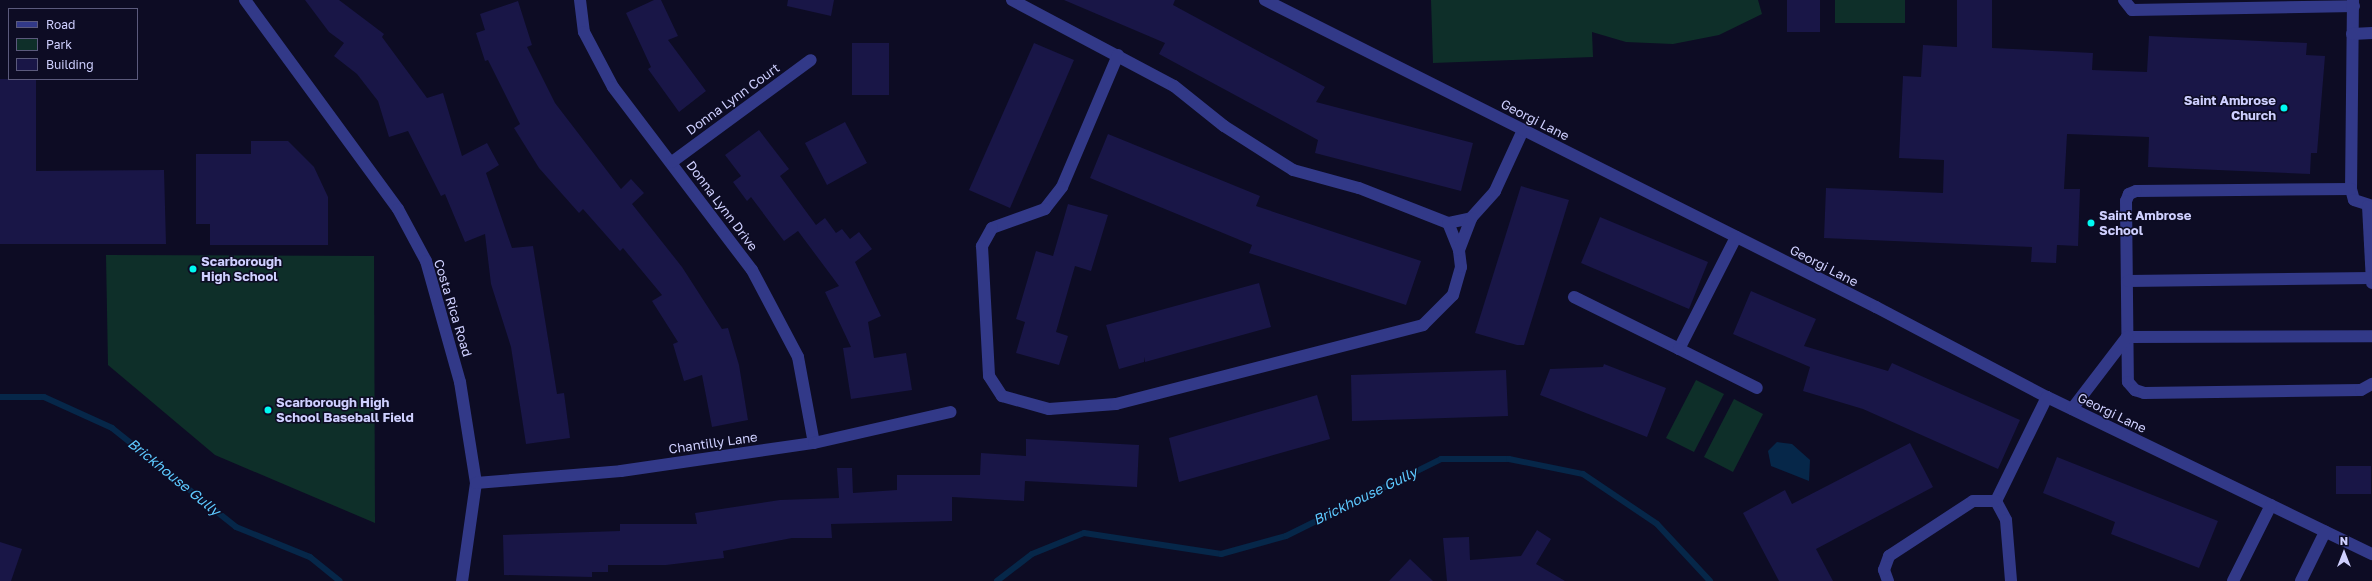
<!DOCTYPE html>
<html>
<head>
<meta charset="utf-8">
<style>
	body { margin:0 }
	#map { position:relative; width:2372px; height:581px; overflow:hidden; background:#0d0c24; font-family:"Golos Text",sans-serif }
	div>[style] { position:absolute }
	.green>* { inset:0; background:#0e2f29 }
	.water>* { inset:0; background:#062749 }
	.stream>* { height:6px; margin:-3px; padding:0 3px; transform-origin:3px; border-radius:3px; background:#062749 }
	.building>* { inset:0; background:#191647 }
	.minor>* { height:12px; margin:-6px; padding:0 6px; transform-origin:6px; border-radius:6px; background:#323988 }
	.dots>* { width:11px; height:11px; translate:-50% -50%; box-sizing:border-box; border:2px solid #0d0c24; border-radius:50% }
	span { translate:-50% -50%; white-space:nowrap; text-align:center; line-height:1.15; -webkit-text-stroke:3px #0d0c24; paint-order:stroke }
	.street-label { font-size:13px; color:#cfd0ff }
	.poi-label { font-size:13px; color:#cfd0ff; font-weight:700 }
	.right { translate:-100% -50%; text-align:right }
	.left { translate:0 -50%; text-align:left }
	.water-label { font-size:14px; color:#5dc9ff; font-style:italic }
	.legend { position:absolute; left:8px; top:8px; width:130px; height:72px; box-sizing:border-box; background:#0d0c24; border:1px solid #5b5a7c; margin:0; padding:5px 7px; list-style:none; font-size:12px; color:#cfd0ff }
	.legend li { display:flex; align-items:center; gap:8px; height:20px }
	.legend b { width:20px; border:1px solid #5b5a7c }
	.north { position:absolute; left:2324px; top:533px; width:40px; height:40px; -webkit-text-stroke:3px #0d0c24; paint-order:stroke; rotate:0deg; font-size:11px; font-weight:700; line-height:16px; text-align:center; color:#cfd0ff }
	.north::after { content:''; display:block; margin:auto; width:14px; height:18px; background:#cfd0ff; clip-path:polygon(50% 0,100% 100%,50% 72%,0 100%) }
</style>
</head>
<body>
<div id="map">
	<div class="green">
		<div style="clip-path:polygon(1431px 0,1758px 0,1762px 14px,1719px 35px,1673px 44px,1626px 42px,1592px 32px,1593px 57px,1433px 63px)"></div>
		<div style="clip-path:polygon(1835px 0,1905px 0,1905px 23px,1835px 23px)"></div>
		<div style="clip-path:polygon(106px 255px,374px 256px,375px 523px,215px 455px,108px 365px)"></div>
		<div style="clip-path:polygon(1696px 380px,1724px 394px,1694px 452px,1666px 438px)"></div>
		<div style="clip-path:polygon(1734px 399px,1763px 414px,1733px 472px,1704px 457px)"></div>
	</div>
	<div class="water">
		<div style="clip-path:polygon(1777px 442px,1792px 444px,1810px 460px,1809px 481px,1771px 466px,1768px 451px)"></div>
	</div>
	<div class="stream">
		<div style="left:0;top:397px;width:44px"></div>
		<div style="left:44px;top:397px;width:75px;rotate:24.5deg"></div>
		<div style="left:112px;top:428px;width:159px;rotate:38.6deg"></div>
		<div style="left:236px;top:527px;width:80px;rotate:22.1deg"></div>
		<div style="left:310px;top:557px;width:38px;rotate:39deg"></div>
		<div style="left:997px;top:581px;width:44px;rotate:-37.6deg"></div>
		<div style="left:1032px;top:554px;width:56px;rotate:-22deg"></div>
		<div style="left:1084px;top:533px;width:139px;rotate:8.7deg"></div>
		<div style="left:1221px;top:554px;width:67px;rotate:-15.5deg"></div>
		<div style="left:1286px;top:536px;width:173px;rotate:-26.4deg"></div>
		<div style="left:1441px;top:459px;width:68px"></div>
		<div style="left:1509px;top:459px;width:76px;rotate:11.5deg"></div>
		<div style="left:1583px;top:474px;width:89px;rotate:34deg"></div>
		<div style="left:1657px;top:524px;width:78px;rotate:47.1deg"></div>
	</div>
	<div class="building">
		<div style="clip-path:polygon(305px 0,339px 0,384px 34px,382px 37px,427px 98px,443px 93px,462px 156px,487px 143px,499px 165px,486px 173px,512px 248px,533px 246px,557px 394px,564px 393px,570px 438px,526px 444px,511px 347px,491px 284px,485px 234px,465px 242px,445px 194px,441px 196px,408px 131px,389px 137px,378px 101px,357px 74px,334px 56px,344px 43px,329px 32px)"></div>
		<div style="clip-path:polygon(654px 0,661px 0,678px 36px,668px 40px,706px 91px,679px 112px,648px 69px,651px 67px,626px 13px)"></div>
		<div style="clip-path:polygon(788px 0,834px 0,831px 16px,787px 6px)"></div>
		<div style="clip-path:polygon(1064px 0,1175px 0,1173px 5px,1325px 87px,1316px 102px,1473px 143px,1461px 191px,1315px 153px,1318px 140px,1159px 54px,1165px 43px)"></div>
		<div style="clip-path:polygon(1787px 0,1820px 0,1820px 32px,1787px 32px)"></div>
		<div style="clip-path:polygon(1957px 0,1992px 0,1992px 48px,2093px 53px,2092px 70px,2147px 72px,2149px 36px,2307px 43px,2306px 55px,2325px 56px,2317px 153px,2311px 153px,2310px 174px,2148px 167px,2149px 137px,2067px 134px,2064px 189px,2080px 189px,2078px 246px,2057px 245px,2056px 263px,2031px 262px,2032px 247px,1824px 238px,1826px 188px,1943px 193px,1944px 160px,1899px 158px,1903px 76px,1921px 77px,1923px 45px,1957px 47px)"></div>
		<div style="clip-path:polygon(518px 1px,532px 45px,527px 47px,555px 103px,621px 189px,631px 179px,644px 193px,632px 204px,682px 267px,722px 329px,728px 328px,739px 365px,748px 420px,712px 427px,702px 375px,684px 381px,673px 344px,678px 342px,652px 301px,662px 295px,623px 248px,620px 251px,583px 209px,579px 213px,539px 168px,514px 128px,520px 124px,488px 60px,485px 61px,476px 33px,485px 30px,480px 14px)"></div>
		<div style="clip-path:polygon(852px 43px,889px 43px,889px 95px,852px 95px)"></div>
		<div style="clip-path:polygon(1034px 43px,1074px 60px,1010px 208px,969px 190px)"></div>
		<div style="clip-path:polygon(0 79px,36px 79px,36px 171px,164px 170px,166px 244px,0 244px)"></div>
		<div style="clip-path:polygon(845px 122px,867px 163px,827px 185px,805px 143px)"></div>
		<div style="clip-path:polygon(759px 130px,789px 169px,780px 176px,816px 225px,825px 218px,836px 233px,842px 229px,850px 239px,859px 232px,872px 249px,855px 262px,881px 316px,868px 322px,874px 358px,906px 353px,912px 390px,851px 399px,843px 348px,851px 347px,825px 292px,839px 286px,798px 231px,784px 241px,751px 197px,747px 201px,733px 182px,741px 176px,725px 155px)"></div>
		<div style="clip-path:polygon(1108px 134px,1260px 196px,1256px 206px,1421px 261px,1406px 305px,1249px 253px,1252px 245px,1090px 178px)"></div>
		<div style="clip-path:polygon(251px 141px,288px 141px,314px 167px,328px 197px,328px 245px,210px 245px,210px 224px,196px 224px,196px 154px,251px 154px)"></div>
		<div style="clip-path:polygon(1521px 186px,1569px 200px,1524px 345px,1517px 345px,1475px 333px)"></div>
		<div style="clip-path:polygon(1068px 204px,1108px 215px,1091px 271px,1075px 266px,1056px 332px,1068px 336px,1059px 365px,1016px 353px,1025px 322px,1016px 319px,1036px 251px,1053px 256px)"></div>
		<div style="clip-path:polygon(1600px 217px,1708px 262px,1689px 309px,1581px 263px)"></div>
		<div style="clip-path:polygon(1259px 283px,1271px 327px,1145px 362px,1144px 357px,1144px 362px,1119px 369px,1106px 325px)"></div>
		<div style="clip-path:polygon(1751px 291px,1816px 319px,1804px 346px,1888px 371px,1892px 363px,2020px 420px,1998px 469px,1863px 409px,1803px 391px,1810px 367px,1733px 334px)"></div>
		<div style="clip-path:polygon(1604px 364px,1666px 388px,1647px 437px,1540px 395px,1550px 369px,1603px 367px)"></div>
		<div style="clip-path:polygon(1506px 370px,1508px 416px,1352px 421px,1351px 375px)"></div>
		<div style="clip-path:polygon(1317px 395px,1330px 439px,1179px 482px,1169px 438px)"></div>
		<div style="clip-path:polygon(1026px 439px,1139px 445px,1137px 487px,1025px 481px,1024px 501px,952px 497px,952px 521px,831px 524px,832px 538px,792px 538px,723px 551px,724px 558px,666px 565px,608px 565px,608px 572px,592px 572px,592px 577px,504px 575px,503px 535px,620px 531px,620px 524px,697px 524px,695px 513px,780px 500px,839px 498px,837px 468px,852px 468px,853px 493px,897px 490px,897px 475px,980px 475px,981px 453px,1026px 456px)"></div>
		<div style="clip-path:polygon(1910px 443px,1933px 487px,1816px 549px,1833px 581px,1779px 581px,1743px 513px,1785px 490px,1792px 504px)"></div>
		<div style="clip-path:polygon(2057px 457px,2218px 521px,2199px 568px,2111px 534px,2115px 522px,2043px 493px)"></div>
		<div style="clip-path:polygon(2336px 466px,2371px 466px,2371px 494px,2336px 494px)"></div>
		<div style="clip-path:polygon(1537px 530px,1551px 539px,1536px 564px,1565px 581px,1447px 581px,1443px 538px,1469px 537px,1470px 560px,1521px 556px)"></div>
		<div style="clip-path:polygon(0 542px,22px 549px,11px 581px,0 581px)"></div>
		<div style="clip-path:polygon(1410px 559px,1433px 581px,1389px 581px)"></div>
	</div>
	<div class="minor">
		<div style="left:245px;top:0;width:259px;rotate:53.8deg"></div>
		<div style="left:398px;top:209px;width:59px;rotate:61.7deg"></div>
		<div style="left:426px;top:261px;width:126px;rotate:74.3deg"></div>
		<div style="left:460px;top:382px;width:102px;rotate:81deg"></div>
		<div style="left:476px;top:483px;width:99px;rotate:98.1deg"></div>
		<div style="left:580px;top:0;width:32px;rotate:83deg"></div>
		<div style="left:584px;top:32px;width:62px;rotate:62.2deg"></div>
		<div style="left:613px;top:87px;width:230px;rotate:52.8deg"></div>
		<div style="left:752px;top:270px;width:98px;rotate:62.1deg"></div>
		<div style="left:798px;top:357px;width:87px;rotate:79.5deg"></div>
		<div style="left:1012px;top:0;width:183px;rotate:28deg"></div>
		<div style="left:1174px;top:86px;width:64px;rotate:38.7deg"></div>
		<div style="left:1224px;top:126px;width:82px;rotate:32.5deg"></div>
		<div style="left:1293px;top:170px;width:68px;rotate:15.3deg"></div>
		<div style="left:1359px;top:188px;width:96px;rotate:21.5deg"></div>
		<div style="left:1448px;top:223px;width:24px;rotate:-12deg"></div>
		<div style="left:1471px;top:218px;width:36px;rotate:-48deg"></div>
		<div style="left:1495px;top:191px;width:67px;rotate:-65.3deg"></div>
		<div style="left:1265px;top:0;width:684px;rotate:26.68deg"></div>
		<div style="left:1876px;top:307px;width:193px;rotate:27.8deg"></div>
		<div style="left:2047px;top:397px;width:361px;rotate:25.8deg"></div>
		<div style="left:2124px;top:0;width:13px;rotate:51deg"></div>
		<div style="left:2132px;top:10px;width:222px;rotate:-1deg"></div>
		<div style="left:2353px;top:0;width:189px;rotate:90.6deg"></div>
		<div style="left:2351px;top:189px;width:11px;rotate:75deg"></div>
		<div style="left:2354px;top:200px;width:19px;rotate:18deg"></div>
		<div style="left:2352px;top:34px;width:20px;rotate:-3deg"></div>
		<div style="left:1118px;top:55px;width:143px;rotate:113deg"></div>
		<div style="left:1062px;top:187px;width:28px;rotate:128deg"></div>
		<div style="left:1045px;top:209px;width:56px;rotate:160.3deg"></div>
		<div style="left:992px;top:228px;width:21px;rotate:119deg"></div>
		<div style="left:982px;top:246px;width:130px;rotate:86.9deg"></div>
		<div style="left:989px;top:376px;width:24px;rotate:57deg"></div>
		<div style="left:1002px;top:396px;width:49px;rotate:15.5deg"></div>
		<div style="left:1049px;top:409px;width:67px;rotate:-4.3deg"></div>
		<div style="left:1116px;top:404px;width:317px;rotate:-14.4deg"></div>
		<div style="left:1423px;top:325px;width:42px;rotate:-45deg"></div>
		<div style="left:1453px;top:295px;width:29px;rotate:-74deg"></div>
		<div style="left:1461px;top:267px;width:17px;rotate:-97deg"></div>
		<div style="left:1459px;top:250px;width:29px;rotate:-112deg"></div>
		<div style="left:672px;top:162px;width:172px;rotate:-36.3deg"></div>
		<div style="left:2351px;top:189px;width:215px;rotate:179.5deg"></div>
		<div style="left:2136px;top:191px;width:8px;rotate:157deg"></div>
		<div style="left:2129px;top:194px;width:8px;rotate:113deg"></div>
		<div style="left:2126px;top:201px;width:181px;rotate:89.4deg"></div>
		<div style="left:2128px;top:382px;width:11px;rotate:49deg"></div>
		<div style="left:2135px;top:390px;width:9px;rotate:18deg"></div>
		<div style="left:2144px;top:393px;width:217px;rotate:-0.8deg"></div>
		<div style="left:2361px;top:390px;width:13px;rotate:-29deg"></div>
		<div style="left:2368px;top:206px;width:77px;rotate:87deg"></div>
		<div style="left:1459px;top:250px;width:34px;rotate:-69deg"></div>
		<div style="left:2128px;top:281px;width:244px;rotate:-0.7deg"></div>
		<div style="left:1574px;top:297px;width:117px;rotate:26.3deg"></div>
		<div style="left:1679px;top:349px;width:126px;rotate:-63deg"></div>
		<div style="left:2127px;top:337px;width:245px;rotate:-0.2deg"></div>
		<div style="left:1679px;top:349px;width:87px;rotate:26.6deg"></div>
		<div style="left:2072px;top:409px;width:91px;rotate:-52.6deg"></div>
		<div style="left:476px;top:483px;width:145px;rotate:-4.7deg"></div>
		<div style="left:621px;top:471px;width:195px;rotate:-8.3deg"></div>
		<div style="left:814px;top:443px;width:140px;rotate:-12.8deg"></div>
		<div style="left:1996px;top:501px;width:116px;rotate:-63.9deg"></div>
		<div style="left:1996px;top:501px;width:21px;rotate:62deg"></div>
		<div style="left:2006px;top:520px;width:61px;rotate:85.3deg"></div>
		<div style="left:1888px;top:581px;width:12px;rotate:-110deg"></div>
		<div style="left:1884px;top:570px;width:15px;rotate:-70deg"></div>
		<div style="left:1889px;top:556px;width:100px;rotate:-33.2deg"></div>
		<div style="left:1973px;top:501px;width:23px"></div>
		<div style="left:2233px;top:581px;width:85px;rotate:-63.4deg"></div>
		<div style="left:2301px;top:581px;width:55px;rotate:-63.9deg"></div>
	</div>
	<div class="dots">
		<div style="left:2284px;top:108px;background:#00faf2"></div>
		<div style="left:2091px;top:223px;background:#00faf2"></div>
		<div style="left:193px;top:269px;background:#00faf2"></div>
		<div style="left:268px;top:410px;background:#00faf2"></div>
	</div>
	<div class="street-label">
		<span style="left:733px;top:99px;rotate:-36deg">Donna Lynn Court</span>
		<span style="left:1535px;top:120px;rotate:27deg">Georgi Lane</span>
		<span style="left:722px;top:206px;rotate:53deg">Donna Lynn Drive</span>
		<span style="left:1824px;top:266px;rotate:27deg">Georgi Lane</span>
		<span style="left:453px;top:308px;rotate:73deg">Costa Rica Road</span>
		<span style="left:2112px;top:413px;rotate:26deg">Georgi Lane</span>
		<span style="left:713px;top:443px;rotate:-8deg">Chantilly Lane</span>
	</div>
	<div class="poi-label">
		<span class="right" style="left:2276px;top:108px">Saint Ambrose<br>Church</span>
		<span class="left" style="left:2099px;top:223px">Saint Ambrose<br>School</span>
		<span class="left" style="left:201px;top:269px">Scarborough<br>High School</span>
		<span class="left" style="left:276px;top:410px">Scarborough High<br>School Baseball Field</span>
	</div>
	<div class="water-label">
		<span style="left:174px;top:477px;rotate:39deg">Brickhouse Gully</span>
		<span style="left:1365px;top:496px;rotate:-26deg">Brickhouse Gully</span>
	</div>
	<ul class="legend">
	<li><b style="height:5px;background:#323988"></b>Road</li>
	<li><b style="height:11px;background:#0e2f29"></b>Park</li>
	<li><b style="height:11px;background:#191647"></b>Building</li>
	</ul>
	<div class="north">N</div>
</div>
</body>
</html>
